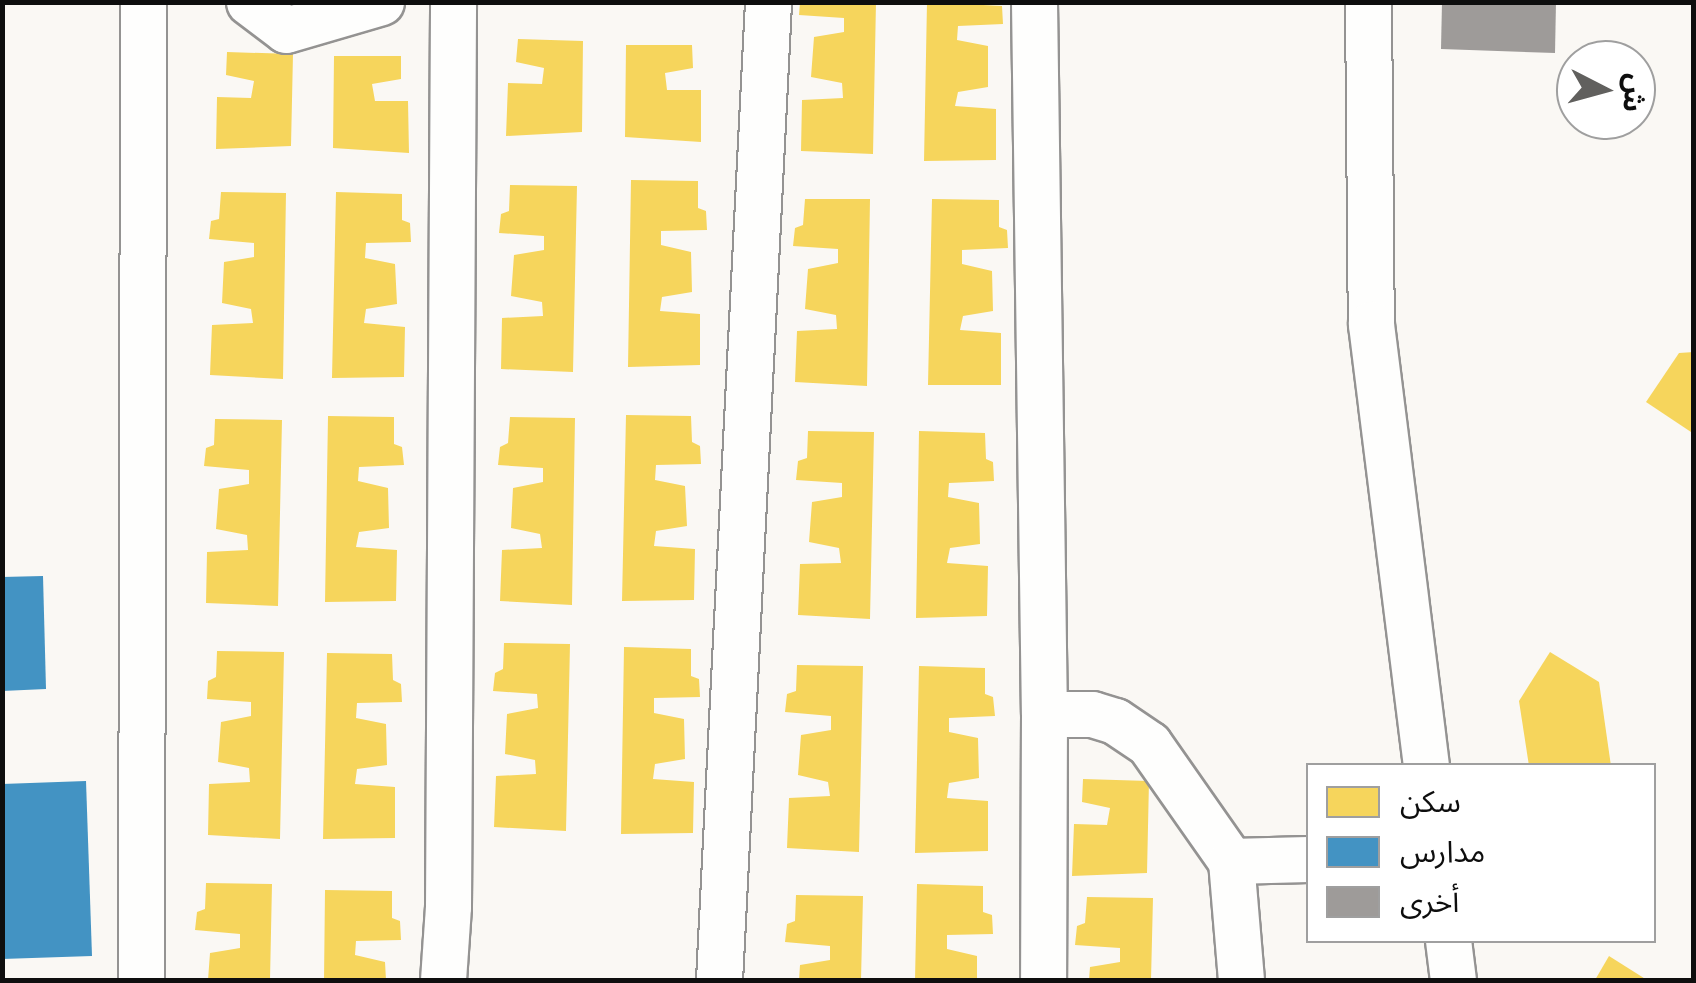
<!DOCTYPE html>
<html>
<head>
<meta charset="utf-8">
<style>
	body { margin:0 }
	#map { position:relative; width:1696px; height:983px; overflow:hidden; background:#faf8f4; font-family:"Crimson Pro","Noto Sans Arabic",serif }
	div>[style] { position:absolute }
	.homes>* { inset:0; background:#f6d55c }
	.schools>* { inset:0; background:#4393c3 }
	.building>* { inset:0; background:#9e9b99 }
	.roads { filter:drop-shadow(2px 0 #949392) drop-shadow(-2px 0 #949392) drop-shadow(0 2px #949392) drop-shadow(0 -2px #949392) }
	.street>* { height:45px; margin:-22.5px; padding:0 22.5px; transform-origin:22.5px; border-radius:22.5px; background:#fefefd }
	span { translate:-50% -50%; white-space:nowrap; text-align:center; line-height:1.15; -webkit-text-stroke:10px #fff; paint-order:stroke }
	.frame { position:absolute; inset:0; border:5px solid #0e0e0e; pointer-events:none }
	.legend { position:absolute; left:1306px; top:763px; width:350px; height:180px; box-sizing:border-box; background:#fff; border:2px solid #9f9f9f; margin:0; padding:12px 18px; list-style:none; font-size:30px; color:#0e0e0e }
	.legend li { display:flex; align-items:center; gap:20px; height:50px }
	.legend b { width:50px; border:2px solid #9f9f9f }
	.north { position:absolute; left:1556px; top:40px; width:100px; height:100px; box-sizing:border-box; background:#fff; border:2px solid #9f9f9f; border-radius:50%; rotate:96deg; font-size:28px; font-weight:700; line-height:40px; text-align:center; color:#0e0e0e }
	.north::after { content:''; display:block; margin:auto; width:35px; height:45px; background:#61605e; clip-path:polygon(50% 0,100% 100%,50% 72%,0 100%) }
</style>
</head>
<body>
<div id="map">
	<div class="homes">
		<div style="clip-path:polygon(800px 2px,876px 2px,873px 154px,801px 151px,802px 100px,843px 98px,842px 83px,811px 77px,814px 37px,844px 32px,844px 18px,799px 15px)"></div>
		<div style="clip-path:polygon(927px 2px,1002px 6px,1003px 24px,958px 26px,957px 40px,988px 46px,988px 87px,958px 92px,955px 106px,996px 109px,996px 160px,924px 161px)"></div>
		<div style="clip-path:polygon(518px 39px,583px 41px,582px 132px,506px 136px,508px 83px,542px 84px,544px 68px,516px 62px)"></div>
		<div style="clip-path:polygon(626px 45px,692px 45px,693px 68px,665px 73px,667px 90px,701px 90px,701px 142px,625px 137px)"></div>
		<div style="clip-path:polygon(227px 52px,293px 54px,291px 146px,216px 149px,217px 97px,251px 98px,254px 81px,226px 75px)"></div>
		<div style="clip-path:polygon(334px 56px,401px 56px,401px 79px,372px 84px,375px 101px,408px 101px,409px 153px,333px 148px)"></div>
		<div style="clip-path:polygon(631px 180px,698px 181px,698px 208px,706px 211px,707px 230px,661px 231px,661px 245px,691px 252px,692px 292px,662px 297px,660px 311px,700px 314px,700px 365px,628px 367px)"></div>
		<div style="clip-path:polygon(510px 185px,577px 186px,573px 372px,501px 369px,502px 318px,543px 316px,542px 302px,511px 296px,514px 255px,544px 250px,544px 236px,499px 233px,501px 214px,509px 211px)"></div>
		<div style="clip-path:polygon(221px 192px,286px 193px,283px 379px,210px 375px,212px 325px,253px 323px,251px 309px,222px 303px,224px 262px,254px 257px,254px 243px,209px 239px,211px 221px,219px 219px)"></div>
		<div style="clip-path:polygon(336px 192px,402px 194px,402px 220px,410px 223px,411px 242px,366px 243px,365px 258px,395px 264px,397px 304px,366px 309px,364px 323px,405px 327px,404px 377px,332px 378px)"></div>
		<div style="clip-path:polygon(805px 199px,870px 199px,867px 386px,795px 382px,797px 331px,837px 329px,836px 315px,805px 309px,808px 269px,838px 263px,838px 249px,793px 246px,795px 228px,803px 225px)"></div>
		<div style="clip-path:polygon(932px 199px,999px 200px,999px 227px,1007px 230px,1008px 248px,962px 250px,962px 264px,992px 271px,993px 311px,963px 316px,960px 330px,1001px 333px,1001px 385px,928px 385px)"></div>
		<div style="clip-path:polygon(1694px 352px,1694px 434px,1646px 402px,1679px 353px)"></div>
		<div style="clip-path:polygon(626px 415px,691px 416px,692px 442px,700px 446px,701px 464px,656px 465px,655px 480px,685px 486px,687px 526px,656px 531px,654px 546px,695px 549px,694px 600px,622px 601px)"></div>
		<div style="clip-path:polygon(328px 416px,394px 417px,394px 444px,402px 447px,404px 465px,359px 467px,358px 481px,388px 488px,389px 528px,359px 532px,356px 547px,397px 550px,396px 601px,325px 602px)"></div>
		<div style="clip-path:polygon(510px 417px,575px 418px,572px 605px,500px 601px,502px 550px,542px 548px,540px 534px,511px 528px,513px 488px,543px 482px,543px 468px,498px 465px,500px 447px,508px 443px)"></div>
		<div style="clip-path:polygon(215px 419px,282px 420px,278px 606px,206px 603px,207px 552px,248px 550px,247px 535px,216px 529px,219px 489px,249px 484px,249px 470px,204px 466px,206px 448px,214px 445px)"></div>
		<div style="clip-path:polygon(808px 431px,874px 432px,870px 619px,798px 615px,800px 564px,841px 563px,839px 548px,809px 542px,812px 502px,842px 497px,842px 483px,796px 480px,798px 461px,807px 458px)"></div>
		<div style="clip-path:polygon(919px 431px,985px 433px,986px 459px,993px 462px,994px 481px,949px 483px,948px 497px,979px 503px,980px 544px,950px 548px,947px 563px,988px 566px,987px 616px,916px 618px)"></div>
		<div style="clip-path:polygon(504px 643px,570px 644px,566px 831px,494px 827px,496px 776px,536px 774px,535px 760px,505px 754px,507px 714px,538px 708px,537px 694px,493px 691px,495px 673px,503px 669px)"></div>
		<div style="clip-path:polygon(624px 647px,691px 649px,691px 676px,699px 679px,700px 697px,654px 698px,654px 713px,684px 719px,685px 759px,655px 764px,653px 779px,694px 782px,693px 833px,621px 834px)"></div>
		<div style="clip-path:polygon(217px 651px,284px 652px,280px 839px,208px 835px,209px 784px,250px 782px,249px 768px,218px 762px,221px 722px,251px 716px,251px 702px,207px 699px,208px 681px,216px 677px)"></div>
		<div style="clip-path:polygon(1550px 652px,1599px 682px,1611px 766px,1529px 766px,1519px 701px)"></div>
		<div style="clip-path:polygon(327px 653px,392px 654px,393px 680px,401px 684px,402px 702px,357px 703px,356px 718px,386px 724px,387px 765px,357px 769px,355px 784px,395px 787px,395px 838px,323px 839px)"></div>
		<div style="clip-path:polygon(797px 665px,863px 666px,859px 852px,787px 848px,789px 798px,830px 796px,828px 782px,798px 775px,801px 735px,831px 730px,831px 716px,785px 712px,787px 694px,796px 691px)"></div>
		<div style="clip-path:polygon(919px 666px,985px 668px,985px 694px,993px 697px,995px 716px,949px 718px,949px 732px,978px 738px,979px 778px,949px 783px,947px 798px,988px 801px,988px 851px,915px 853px)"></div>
		<div style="clip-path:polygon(1083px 779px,1149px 781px,1147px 873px,1072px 876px,1074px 824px,1107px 825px,1110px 808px,1082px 802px)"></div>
		<div style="clip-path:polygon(206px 883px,272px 884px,270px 980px,208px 980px,210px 953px,240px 948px,240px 934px,195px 930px,197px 912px,205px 909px)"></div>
		<div style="clip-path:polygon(917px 884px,983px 886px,983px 912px,992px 915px,993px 934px,947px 935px,947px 949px,977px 956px,977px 980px,915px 980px)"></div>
		<div style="clip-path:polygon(325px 890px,392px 891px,392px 918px,400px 921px,401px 940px,356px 941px,355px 955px,385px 962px,386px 980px,324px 980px)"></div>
		<div style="clip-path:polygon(796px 895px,863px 896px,861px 980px,799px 980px,800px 965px,830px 960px,830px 946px,785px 942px,787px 924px,795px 921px)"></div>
		<div style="clip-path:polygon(1087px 897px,1153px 898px,1151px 980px,1089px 980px,1090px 967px,1120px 962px,1120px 948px,1075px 945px,1077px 926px,1085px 923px)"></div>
		<div style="clip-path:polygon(1609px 956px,1647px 980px,1595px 980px)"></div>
	</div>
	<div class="schools">
		<div style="clip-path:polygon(43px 576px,46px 689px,2px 691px,2px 577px)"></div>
		<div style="clip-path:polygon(86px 781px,92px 956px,2px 959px,2px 784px)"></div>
	</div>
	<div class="building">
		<div style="clip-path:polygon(1442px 2px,1556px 2px,1555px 53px,1441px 49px)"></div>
	</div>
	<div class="roads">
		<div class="street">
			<div style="left:249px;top:2px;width:46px;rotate:37.1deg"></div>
			<div style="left:286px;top:30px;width:99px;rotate:-16.4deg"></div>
			<div style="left:1034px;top:2px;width:712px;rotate:89.2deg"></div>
			<div style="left:1044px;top:714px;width:266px;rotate:90.2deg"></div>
			<div style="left:1368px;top:2px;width:322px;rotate:89.5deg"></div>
			<div style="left:1371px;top:324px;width:445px;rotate:82.9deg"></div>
			<div style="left:1044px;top:714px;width:48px"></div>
			<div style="left:1092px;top:714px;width:24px;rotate:17deg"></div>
			<div style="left:1115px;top:721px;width:41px;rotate:34.1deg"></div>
			<div style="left:1149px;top:744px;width:143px;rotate:55deg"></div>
			<div style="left:1448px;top:940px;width:40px;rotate:82.9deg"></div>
			<div style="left:141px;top:980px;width:978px;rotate:-89.88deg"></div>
			<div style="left:443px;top:980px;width:74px;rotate:-86.1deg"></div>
			<div style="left:448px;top:906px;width:904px;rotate:-89.68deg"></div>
			<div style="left:719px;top:980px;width:979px;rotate:-87.13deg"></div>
			<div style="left:1241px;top:980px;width:119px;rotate:-94.8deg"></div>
			<div style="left:1231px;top:861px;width:77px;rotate:-1.5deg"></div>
		</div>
	</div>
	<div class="frame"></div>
	<ul class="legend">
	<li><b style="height:28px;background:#f6d55c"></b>سكن</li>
	<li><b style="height:28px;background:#4393c3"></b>مدارس</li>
	<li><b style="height:28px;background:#9e9b99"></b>أخرى</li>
	</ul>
	<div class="north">ش</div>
</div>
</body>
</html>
